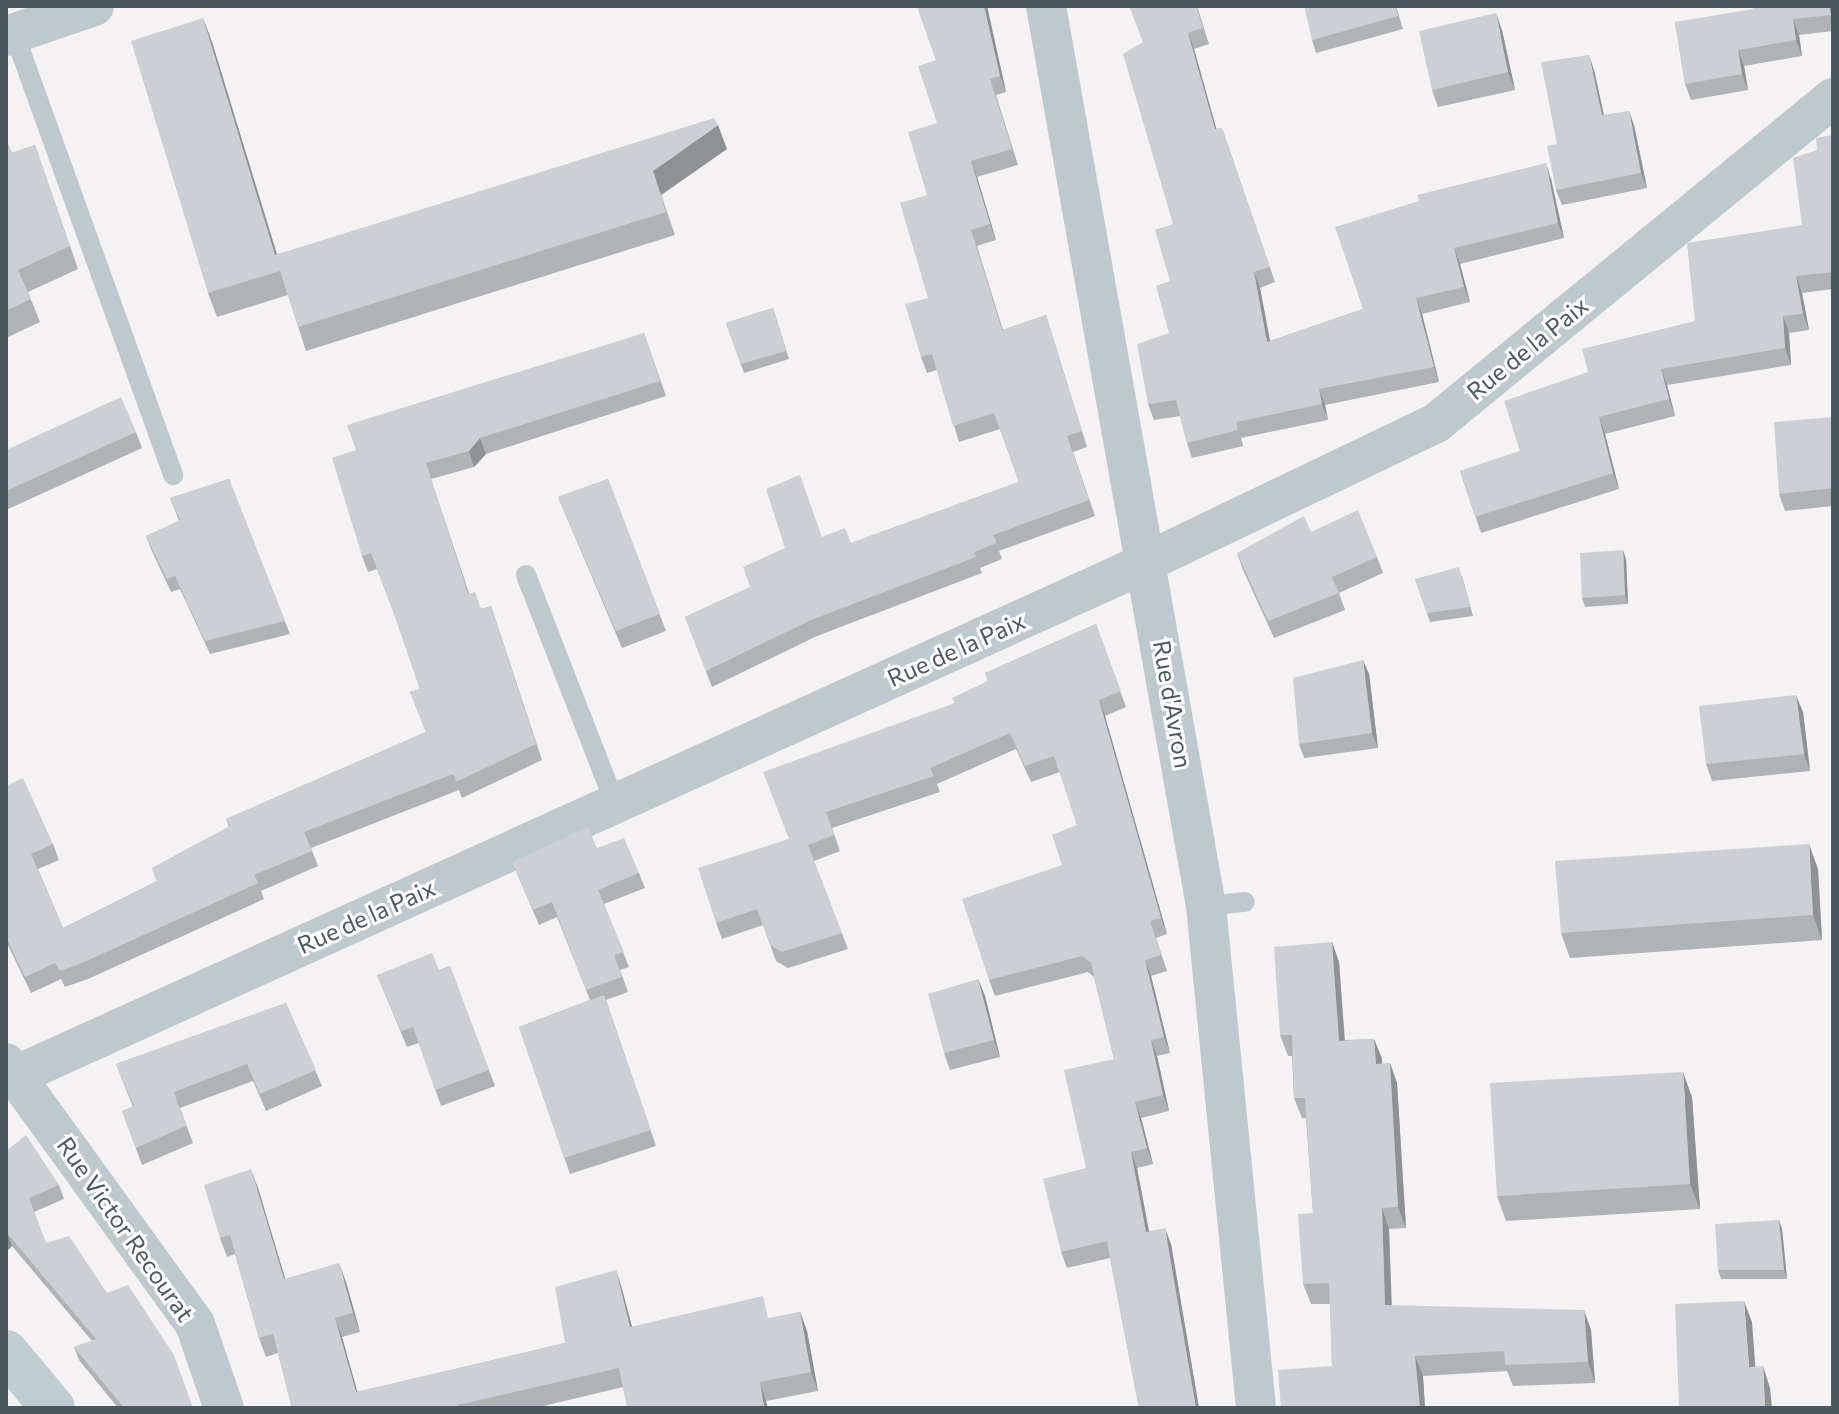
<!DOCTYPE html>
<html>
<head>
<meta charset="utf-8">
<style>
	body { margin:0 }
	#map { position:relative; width:1839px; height:1414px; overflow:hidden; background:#f4f2f3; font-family:Commissioner,sans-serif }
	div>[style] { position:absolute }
	.lane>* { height:20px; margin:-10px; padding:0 10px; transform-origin:10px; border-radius:10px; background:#bec9ce }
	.street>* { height:40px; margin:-20px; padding:0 20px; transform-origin:20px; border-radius:20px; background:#bec9ce }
	.secondary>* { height:44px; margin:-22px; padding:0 22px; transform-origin:22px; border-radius:22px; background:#bfccd3 }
	.wall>* { inset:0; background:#afb3b6 }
	.shaded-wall>* { inset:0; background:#8f9294 }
	.building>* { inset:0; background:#ccd0d4 }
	span { translate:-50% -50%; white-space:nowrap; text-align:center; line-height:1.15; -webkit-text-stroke:6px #fff; paint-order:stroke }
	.street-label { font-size:24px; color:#4a595f }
	.frame { position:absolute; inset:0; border:8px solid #4a595f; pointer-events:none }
</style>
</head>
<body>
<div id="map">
	<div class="lane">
		<div style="left:14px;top:33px;width:470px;rotate:70.2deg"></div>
		<div style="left:526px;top:575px;width:245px;rotate:68.7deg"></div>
		<div style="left:1206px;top:906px;width:39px;rotate:-6deg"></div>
	</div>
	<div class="street">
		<div style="left:1046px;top:6px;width:914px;rotate:79.92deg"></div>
		<div style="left:1206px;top:906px;width:504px;rotate:84.31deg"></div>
		<div style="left:6px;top:36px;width:93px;rotate:-18.8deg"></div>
		<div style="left:6px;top:1063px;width:322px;rotate:54.1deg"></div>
		<div style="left:195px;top:1324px;width:89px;rotate:71deg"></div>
		<div style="left:6px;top:1080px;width:1220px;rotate:-24.4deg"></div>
		<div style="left:1117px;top:576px;width:354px;rotate:-25.6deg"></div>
		<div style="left:1436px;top:423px;width:513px;rotate:-39.31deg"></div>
	</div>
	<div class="secondary">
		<div style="left:6px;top:1352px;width:73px;rotate:50deg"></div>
	</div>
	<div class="wall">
		<div style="clip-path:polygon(917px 6px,987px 6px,1006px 92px,996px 95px,1018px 165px,977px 177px,996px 240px,977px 246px,1003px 330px,1046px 315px,1087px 447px,1073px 452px,1095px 516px,999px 551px,1002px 559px,980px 568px,982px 573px,817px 636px,712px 687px,685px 617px,750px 587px,785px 548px,823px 537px,851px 543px,1019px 482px,1000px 429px,959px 442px,937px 370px,927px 373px,921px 357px,928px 298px,927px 195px,937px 123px,936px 60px)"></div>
		<div style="clip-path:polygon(1197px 6px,1209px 44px,1194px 49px,1216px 129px,1222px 128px,1275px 282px,1260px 288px,1270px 341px,1363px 309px,1551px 179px,1564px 238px,1460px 264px,1470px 302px,1422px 314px,1439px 382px,1325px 405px,1328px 420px,1241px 438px,1243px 446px,1192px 458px,1187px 443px,1180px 416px,1154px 420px,1148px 404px,1169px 333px,1170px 281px,1173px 224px,1143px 42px)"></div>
		<div style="clip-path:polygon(1396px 6px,1403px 29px,1316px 53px,1312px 40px)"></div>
		<div style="clip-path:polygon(1832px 6px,1833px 31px,1799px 35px,1802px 56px,1744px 66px,1748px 90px,1691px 100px,1685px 84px,1675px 22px)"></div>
		<div style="clip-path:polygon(203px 18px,212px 42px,277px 254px,727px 149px,661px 195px,675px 235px,306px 351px,288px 295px,217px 317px,208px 293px)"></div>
		<div style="clip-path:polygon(1502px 30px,1515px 90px,1438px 107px,1432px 90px)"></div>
		<div style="clip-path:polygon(1594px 70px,1604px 115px,1634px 125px,1647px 188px,1562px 205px,1556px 190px,1557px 144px)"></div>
		<div style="clip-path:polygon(1833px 135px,1833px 289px,1802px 293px,1809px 330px,1789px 333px,1791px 365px,1667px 385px,1675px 416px,1605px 434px,1619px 489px,1481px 533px,1460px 471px,1520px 451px,1588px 372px,1695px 321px,1802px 225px,1817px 150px)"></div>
		<div style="clip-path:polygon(6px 140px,12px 153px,35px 145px,78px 269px,28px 292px,40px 322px,6px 338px)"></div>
		<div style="clip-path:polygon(773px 308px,789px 359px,744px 373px,726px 323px)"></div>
		<div style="clip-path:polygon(644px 333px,666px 396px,486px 454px,474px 467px,431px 479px,469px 593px,481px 609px,491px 606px,542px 760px,462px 798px,459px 790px,311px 848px,318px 866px,261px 891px,264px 899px,88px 979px,65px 987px,61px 979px,31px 993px,6px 941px,6px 786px,53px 844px,59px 860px,38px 869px,63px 928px,157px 881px,152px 868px,229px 827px,226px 819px,426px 732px,410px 692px,420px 689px,395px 616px,377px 569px,368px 572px,362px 556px,356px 450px)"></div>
		<div style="clip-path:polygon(1833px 417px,1833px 506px,1785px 511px,1779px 494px)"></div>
		<div style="clip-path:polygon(136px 432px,142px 448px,6px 510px,6px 450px)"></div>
		<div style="clip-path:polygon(229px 479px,290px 634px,210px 654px,180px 589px,171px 592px,151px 549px,146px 536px,179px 521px,170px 498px)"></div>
		<div style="clip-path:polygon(608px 479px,666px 631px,622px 648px,558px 497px)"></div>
		<div style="clip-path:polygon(1237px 553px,1377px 557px,1383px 573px,1339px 593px,1345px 610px,1274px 638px,1243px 570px)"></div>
		<div style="clip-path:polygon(1626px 559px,1628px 604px,1585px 607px,1582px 598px)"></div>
		<div style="clip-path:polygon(1462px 576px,1473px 616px,1430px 622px,1415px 579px)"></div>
		<div style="clip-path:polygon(1096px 624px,1126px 707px,1105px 716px,1167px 934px,1156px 938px,1167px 971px,1151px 976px,1170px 1053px,1157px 1056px,1169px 1111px,1141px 1118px,1153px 1164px,1137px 1168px,1149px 1231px,1171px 1244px,1199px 1408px,1139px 1408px,1110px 1258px,1067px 1268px,1061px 1252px,1086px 1168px,1114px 1059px,1094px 977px,1088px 972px,995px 996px,989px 980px,1062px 865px,1077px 825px,1060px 772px,1031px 782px,1016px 749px,937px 784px,940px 792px,832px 828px,840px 851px,814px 861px,848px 949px,788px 968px,776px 961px,763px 925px,722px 939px,716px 923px,789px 839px,954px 703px,988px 681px,985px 673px)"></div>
		<div style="clip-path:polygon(1369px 674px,1378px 748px,1304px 758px,1299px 744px)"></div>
		<div style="clip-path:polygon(1803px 712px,1810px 771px,1712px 781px,1706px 764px)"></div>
		<div style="clip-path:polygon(597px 848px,639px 873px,645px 888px,604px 904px,629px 967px,620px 970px,628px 992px,606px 1000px,656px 1146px,570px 1174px,519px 1027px,590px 1000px,557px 917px,539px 925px,512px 862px)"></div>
		<div style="clip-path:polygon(1818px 869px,1822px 940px,1570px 958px,1561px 933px)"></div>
		<div style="clip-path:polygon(1332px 942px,1339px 962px,1345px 1040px,1374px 1039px,1382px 1059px,1382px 1064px,1390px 1063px,1397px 1083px,1406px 1228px,1389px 1229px,1392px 1306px,1591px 1330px,1595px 1383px,1513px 1386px,1507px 1371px,1423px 1376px,1425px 1408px,1281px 1408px,1332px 1366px,1330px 1304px,1311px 1304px,1303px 1284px,1313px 1213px,1306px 1118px,1302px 1118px,1294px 1098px,1292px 1056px,1288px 1056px,1280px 1035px)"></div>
		<div style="clip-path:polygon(450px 966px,495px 1086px,441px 1106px,419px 1043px,407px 1047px,377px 975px,439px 970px)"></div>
		<div style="clip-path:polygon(978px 979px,985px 996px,1000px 1057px,950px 1070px,944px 1053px)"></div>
		<div style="clip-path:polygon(286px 1003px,322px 1086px,266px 1111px,253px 1081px,180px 1108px,193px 1143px,142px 1165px,122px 1111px,133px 1107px,116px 1064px)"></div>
		<div style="clip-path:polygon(1692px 1097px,1700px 1209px,1506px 1221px,1497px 1196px)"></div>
		<div style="clip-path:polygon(6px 1151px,59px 1185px,64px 1199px,34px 1212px,46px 1243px,107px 1293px,193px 1408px,118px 1408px,79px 1360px,74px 1347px,92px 1341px,12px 1246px,6px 1252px)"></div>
		<div style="clip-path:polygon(258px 1188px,285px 1279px,346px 1282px,360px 1332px,342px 1337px,357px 1392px,565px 1343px,616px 1270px,622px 1289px,632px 1327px,771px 1318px,800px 1312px,807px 1331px,818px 1391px,766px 1401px,623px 1387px,535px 1408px,292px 1408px,278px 1353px,266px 1357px,259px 1338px,235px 1254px,227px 1257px,220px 1238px)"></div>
		<div style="clip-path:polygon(1779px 1220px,1782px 1229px,1787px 1279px,1721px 1279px,1718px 1270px)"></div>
	</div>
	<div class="shaded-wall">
		<div style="clip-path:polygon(984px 6px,987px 6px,1006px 92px,1000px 76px)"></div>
		<div style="clip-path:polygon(1829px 6px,1832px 6px,1833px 21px,1831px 15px)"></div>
		<div style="clip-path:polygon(1496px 13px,1502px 30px,1515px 90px,1508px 72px)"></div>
		<div style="clip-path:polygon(203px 18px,212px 42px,284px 278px,275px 255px)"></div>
		<div style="clip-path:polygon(1793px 19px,1799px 35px,1802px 56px,1796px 40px)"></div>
		<div style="clip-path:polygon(1188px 33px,1194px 49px,1221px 145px,1215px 129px)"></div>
		<div style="clip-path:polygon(1738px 50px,1744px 66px,1748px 90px,1742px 74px)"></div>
		<div style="clip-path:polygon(1589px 55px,1594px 70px,1607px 130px,1602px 115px)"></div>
		<div style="clip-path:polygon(1629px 111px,1634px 125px,1647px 188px,1641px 173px)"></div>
		<div style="clip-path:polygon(718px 125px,727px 149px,661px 195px,675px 235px,653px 171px)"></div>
		<div style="clip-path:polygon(971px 161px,977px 177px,996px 240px,990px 224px)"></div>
		<div style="clip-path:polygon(1546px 163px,1551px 179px,1564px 238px,1558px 223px)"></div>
		<div style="clip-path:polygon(1454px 248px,1460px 264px,1470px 302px,1464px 287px)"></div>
		<div style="clip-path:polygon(1254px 272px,1260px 288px,1273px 357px,1267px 342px)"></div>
		<div style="clip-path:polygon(1796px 276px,1802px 293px,1809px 330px,1803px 314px)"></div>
		<div style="clip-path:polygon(1416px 298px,1422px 314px,1439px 382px,1434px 367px)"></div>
		<div style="clip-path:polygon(1783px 316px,1789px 333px,1791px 365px,1785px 348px)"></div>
		<div style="clip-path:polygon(1661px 369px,1667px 385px,1675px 416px,1669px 399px)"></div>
		<div style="clip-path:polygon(1319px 389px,1325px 405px,1328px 420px,1322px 404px)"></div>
		<div style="clip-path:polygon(1599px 417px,1605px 434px,1619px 489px,1613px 473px)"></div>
		<div style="clip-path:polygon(480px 438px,486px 454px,474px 467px,469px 451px)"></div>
		<div style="clip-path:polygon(1623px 550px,1626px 559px,1628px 604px,1625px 595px)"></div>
		<div style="clip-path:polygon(1363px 660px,1369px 674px,1378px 748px,1372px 733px)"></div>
		<div style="clip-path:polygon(1796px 695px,1803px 712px,1810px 771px,1804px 754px)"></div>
		<div style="clip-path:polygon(1099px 700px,1105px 716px,1167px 934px,1161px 918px)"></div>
		<div style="clip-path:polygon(1809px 844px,1818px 869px,1822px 940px,1813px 915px)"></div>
		<div style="clip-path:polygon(1332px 942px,1339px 962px,1346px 1061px,1339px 1041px)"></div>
		<div style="clip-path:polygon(1145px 960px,1151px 976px,1170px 1053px,1164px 1037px)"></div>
		<div style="clip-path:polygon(978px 979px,985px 996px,1000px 1057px,994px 1040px)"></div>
		<div style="clip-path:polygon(1374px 1039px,1382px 1059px,1383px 1085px,1376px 1064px)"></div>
		<div style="clip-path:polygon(1151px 1040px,1157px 1056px,1169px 1111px,1163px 1095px)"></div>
		<div style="clip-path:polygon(1390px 1063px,1397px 1083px,1406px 1228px,1398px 1207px)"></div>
		<div style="clip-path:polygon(1683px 1072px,1692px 1097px,1700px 1209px,1690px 1184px)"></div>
		<div style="clip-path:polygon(1135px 1102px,1141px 1118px,1153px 1164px,1147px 1148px)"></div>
		<div style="clip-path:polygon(1131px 1152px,1137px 1168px,1152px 1248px,1146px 1232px)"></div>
		<div style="clip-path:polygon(251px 1169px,258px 1188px,291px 1298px,284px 1279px)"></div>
		<div style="clip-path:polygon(1382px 1208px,1389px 1229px,1392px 1326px,1385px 1305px)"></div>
		<div style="clip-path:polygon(1779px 1220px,1782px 1229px,1787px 1279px,1784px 1270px)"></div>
		<div style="clip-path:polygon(1165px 1228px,1171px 1244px,1199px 1408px,1196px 1408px)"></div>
		<div style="clip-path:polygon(7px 1233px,12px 1246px,6px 1252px,6px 1234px)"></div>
		<div style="clip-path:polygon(339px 1263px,346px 1282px,360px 1332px,353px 1313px)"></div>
		<div style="clip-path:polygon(616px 1270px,622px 1289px,637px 1346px,630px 1327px)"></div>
		<div style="clip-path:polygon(1744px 1301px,1752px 1322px,1757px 1388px,1749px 1367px)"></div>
		<div style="clip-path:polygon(1584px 1310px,1591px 1330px,1595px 1383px,1588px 1362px)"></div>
		<div style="clip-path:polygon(800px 1312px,807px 1331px,818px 1391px,811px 1372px)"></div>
		<div style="clip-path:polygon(335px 1318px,342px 1337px,362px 1408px,356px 1392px)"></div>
		<div style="clip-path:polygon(1415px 1356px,1423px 1376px,1425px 1408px,1420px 1408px)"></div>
		<div style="clip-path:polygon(1763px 1366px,1770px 1388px,1772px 1408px,1765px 1408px)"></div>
		<div style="clip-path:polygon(760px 1382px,766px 1401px,768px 1408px,764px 1408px)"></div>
	</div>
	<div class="building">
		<div style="clip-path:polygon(917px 6px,984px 6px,1000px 76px,990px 79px,1012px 149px,971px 161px,990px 224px,971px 230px,1002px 330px,1046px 315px,1082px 431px,1067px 436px,1089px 500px,993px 535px,997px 543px,974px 552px,976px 557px,811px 620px,706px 671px,685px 617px,750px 587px,743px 567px,785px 548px,766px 489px,800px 475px,822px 537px,845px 528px,851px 543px,1019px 482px,994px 413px,953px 426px,932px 354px,921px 357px,905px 304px,928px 298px,900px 203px,927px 195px,908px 132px,937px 123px,918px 66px,936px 60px)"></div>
		<div style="clip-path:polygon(1129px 6px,1196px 6px,1203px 28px,1188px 33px,1215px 129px,1222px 128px,1270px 267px,1254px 272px,1267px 342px,1363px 309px,1335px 227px,1419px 201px,1417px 195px,1546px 163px,1558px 223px,1454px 248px,1464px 287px,1416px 298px,1434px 367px,1319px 389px,1322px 404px,1236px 422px,1238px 430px,1187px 443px,1176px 400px,1148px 404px,1137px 344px,1169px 333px,1156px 286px,1170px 281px,1155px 230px,1173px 224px,1123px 54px,1143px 42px)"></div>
		<div style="clip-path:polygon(1304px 6px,1395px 6px,1398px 16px,1312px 40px)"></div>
		<div style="clip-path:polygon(1753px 6px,1829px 6px,1831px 15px,1793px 19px,1796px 40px,1738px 50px,1742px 74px,1685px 84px,1675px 22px,1753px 9px)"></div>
		<div style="clip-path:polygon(1496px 13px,1508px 72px,1432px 90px,1419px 31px)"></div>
		<div style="clip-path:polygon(203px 18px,275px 255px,714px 118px,718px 125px,653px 171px,666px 212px,298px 327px,280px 271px,208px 293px,131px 41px)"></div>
		<div style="clip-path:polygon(1589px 55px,1602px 115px,1629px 111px,1641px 173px,1556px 190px,1547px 146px,1557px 144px,1541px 62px)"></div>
		<div style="clip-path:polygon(1833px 135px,1833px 272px,1796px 276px,1803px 314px,1783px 316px,1785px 348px,1661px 369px,1669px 399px,1599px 417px,1613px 473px,1475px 517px,1460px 471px,1520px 451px,1504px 401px,1588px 372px,1582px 349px,1695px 321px,1687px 243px,1802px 225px,1793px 158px,1817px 150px,1816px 138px)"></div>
		<div style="clip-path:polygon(6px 140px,12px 153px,35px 145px,70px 246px,18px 270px,31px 299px,6px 311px)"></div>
		<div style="clip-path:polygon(773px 308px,786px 351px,741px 364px,726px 323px)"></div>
		<div style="clip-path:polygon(644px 333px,660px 381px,480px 438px,469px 451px,426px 463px,468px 594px,475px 592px,481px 609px,491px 606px,536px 744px,456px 782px,453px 774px,304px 832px,312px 851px,254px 875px,258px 883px,82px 963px,60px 971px,55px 963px,25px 977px,6px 937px,6px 786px,23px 778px,53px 844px,31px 854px,63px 928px,157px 881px,152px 868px,230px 826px,226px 819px,426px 732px,410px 692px,420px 689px,393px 611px,371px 553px,362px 556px,332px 458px,356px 450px,347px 425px)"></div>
		<div style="clip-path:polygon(121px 397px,136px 432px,6px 491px,6px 450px)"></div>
		<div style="clip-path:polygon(1833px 417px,1833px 488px,1779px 494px,1774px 422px)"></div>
		<div style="clip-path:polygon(229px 479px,285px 621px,205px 641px,175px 576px,167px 579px,146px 536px,180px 520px,170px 498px)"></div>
		<div style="clip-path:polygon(608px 479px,660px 614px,616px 631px,558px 497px)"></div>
		<div style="clip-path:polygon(1358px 510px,1377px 557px,1332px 577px,1339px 593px,1268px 621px,1237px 553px,1304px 516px,1311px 532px)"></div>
		<div style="clip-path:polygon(1623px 550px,1625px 595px,1582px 598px,1580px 553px)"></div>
		<div style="clip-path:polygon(1459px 567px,1470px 607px,1427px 613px,1415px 579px)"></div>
		<div style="clip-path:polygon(1096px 624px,1121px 691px,1099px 700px,1161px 918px,1150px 921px,1161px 955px,1145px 960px,1164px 1037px,1151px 1040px,1163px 1095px,1135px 1102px,1147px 1148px,1131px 1152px,1146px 1232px,1165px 1228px,1196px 1408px,1139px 1408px,1107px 1241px,1061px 1252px,1043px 1179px,1086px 1168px,1064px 1070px,1114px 1059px,1091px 963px,1082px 956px,989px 980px,962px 899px,1062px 865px,1052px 835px,1077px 825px,1054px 756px,1025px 766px,1010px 733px,930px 768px,934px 776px,826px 812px,834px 835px,808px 845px,842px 933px,782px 952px,770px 945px,757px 909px,716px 923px,698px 868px,789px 839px,763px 772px,955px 703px,952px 698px,988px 681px,985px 673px)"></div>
		<div style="clip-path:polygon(1363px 660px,1372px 733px,1299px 744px,1293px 678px)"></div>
		<div style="clip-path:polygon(1796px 695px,1804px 754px,1706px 764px,1699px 706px)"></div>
		<div style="clip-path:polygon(588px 827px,597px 848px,624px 838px,639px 873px,598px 890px,624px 952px,614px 955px,622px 977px,586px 990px,552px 902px,533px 910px,512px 862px)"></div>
		<div style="clip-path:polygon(1809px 844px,1813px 915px,1561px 933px,1555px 861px)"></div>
		<div style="clip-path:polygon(1332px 942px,1339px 1041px,1374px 1039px,1376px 1064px,1390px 1063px,1398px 1207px,1382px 1208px,1385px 1305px,1584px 1310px,1588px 1362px,1505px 1365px,1504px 1351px,1415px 1356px,1420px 1408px,1281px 1408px,1278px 1370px,1332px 1366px,1329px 1283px,1303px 1284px,1298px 1214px,1313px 1213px,1305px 1098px,1294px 1098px,1292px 1035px,1280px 1035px,1274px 947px)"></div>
		<div style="clip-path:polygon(432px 953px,439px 970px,450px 966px,489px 1070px,435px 1090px,413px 1027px,401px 1031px,377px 975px)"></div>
		<div style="clip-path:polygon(978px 979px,994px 1040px,944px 1053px,928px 994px)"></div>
		<div style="clip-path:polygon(604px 995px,651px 1130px,564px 1158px,519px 1027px)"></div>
		<div style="clip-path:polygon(286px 1003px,316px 1070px,260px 1094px,247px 1064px,174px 1092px,186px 1126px,136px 1148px,122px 1111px,134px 1106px,116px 1064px)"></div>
		<div style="clip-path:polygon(1683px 1072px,1690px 1184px,1497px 1196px,1490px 1083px)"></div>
		<div style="clip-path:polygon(26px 1135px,59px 1185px,29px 1198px,46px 1243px,69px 1236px,107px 1293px,128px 1285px,174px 1355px,193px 1408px,124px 1408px,74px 1347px,96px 1339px,7px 1233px,6px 1234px,6px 1151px)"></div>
		<div style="clip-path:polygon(251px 1169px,284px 1279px,339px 1263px,353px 1313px,335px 1318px,356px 1392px,565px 1343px,555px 1287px,616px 1270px,630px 1327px,763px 1296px,768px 1318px,800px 1312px,811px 1372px,760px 1382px,764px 1408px,627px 1408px,619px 1368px,458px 1405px,459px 1408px,292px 1408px,273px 1334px,259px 1338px,230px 1235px,220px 1238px,204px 1185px)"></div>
		<div style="clip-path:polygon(1779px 1220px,1784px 1270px,1718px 1270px,1715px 1224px)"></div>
		<div style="clip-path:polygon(1744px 1301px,1749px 1367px,1763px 1366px,1765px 1408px,1679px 1408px,1675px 1304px)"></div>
	</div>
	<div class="street-label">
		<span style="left:1527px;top:348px;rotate:-39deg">Rue de la Paix</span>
		<span style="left:956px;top:649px;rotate:-24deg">Rue de la Paix</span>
		<span style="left:1173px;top:704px;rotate:80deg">Rue d'Avron</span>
		<span style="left:366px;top:916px;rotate:-24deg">Rue de la Paix</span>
		<span style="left:126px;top:1229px;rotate:55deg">Rue Victor Recourat</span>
	</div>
	<div class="frame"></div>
</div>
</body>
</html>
